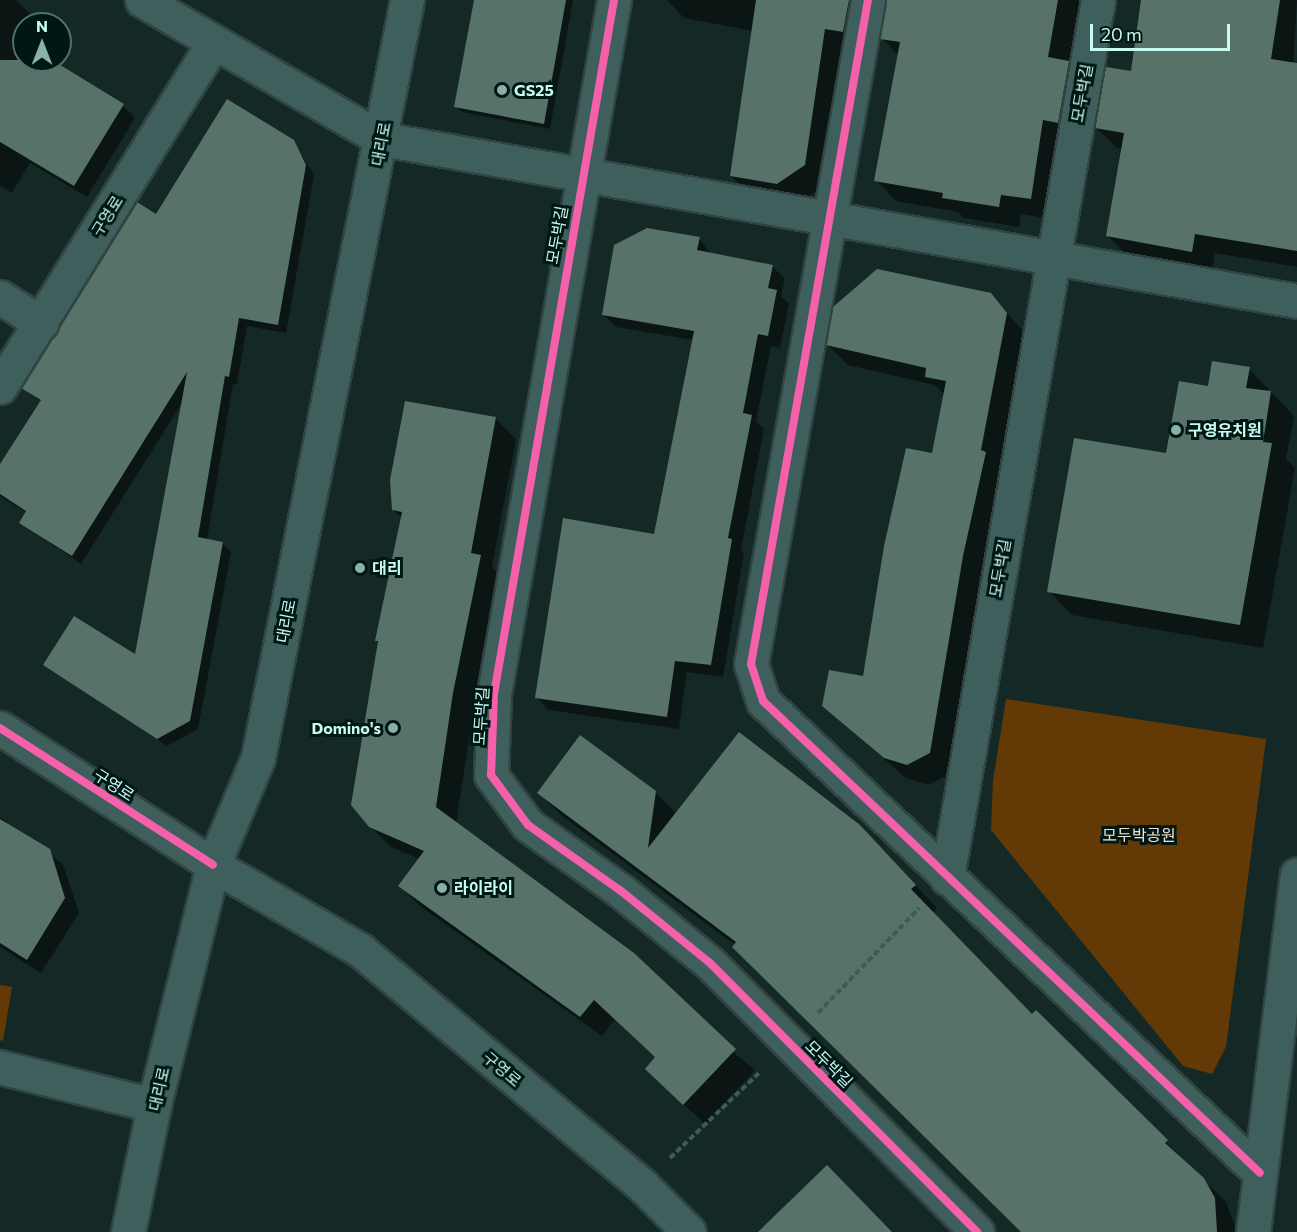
<!DOCTYPE html>
<html>
<head>
<meta charset="utf-8">
<style>
	body { margin:0 }
	#map { position:relative; width:1297px; height:1232px; overflow:hidden; background:#142926; font-family:Commissioner,"Noto Sans KR",sans-serif }
	div>[style] { position:absolute }
	.green>* { inset:0; background:#633a05 }
	.shadow>* { inset:0; background:#0007 }
	.building>* { inset:0; background:#577268 }
	.path>* { height:4px; margin-top:-2px; transform-origin:0; background:repeating-linear-gradient(90deg,#405a56 0 6px,transparent 0 9px) }
	.roads { filter:drop-shadow(2px 0 #314441) drop-shadow(-2px 0 #314441) drop-shadow(0 2px #314441) drop-shadow(0 -2px #314441) }
	.street>* { height:33px; margin:-16.5px; padding:0 16.5px; transform-origin:16.5px; border-radius:16.5px; background:#3e5f5c }
	.secondary>* { height:33px; margin:-16.5px; padding:0 16.5px; transform-origin:16.5px; border-radius:16.5px; background:#3e5f5c }
	.cycleway>* { height:8px; margin:-4px; padding:0 4px; transform-origin:4px; border-radius:4px; background:#f560ab }
	.dots>* { width:16px; height:16px; translate:-50% -50%; box-sizing:border-box; border:3px solid #011714; border-radius:50% }
	span { translate:-50% -50%; white-space:nowrap; text-align:center; line-height:1.15; -webkit-text-stroke:6px #011714; paint-order:stroke }
	.poi-label { font-size:16px; color:#c7faf1; font-weight:700 }
	.left { translate:0 -50%; text-align:left }
	.right { translate:-100% -50%; text-align:right }
	.street-label { font-size:16px; color:#c7faf1 }
	.park-label { font-size:16px; color:#f2e0d1 }
	.north { position:absolute; left:12px; top:12px; width:60px; height:60px; box-sizing:border-box; background:#011714; border:2px solid #50726c; border-radius:50%; rotate:0deg; font-size:16px; font-weight:700; line-height:24px; text-align:center; color:#c7faf1 }
	.north::after { content:''; display:block; margin:auto; width:21px; height:27px; background:#88b1aa; clip-path:polygon(50% 0,100% 100%,50% 72%,0 100%) }
	.scale { position:absolute; left:1090px; top:24px; width:140px; height:27px; box-sizing:border-box; border:3px solid #c7faf1; border-top:0; padding-left:8px; font-size:18px; line-height:21px; white-space:nowrap; color:#c7faf1; -webkit-text-stroke:4px #011714; paint-order:stroke }
</style>
</head>
<body>
<div id="map">
	<div class="green">
		<div style="clip-path:polygon(1006px 699px,1266px 739px,1226px 1047px,1212px 1074px,1183px 1066px,991px 830px,993px 781px)"></div>
		<div style="clip-path:polygon(0 985px,12px 987px,3px 1041px,0 1040px)"></div>
	</div>
	<div class="shadow">
		<div style="clip-path:polygon(0 0,16px 0,30px 14px,15px 39px,24px 45px,24px 60px,49px 60px,123px 106px,135px 118px,87px 197px,30px 163px,12px 193px,0 186px)"></div>
		<div style="clip-path:polygon(476px 0,573px 0,550px 129px,462px 112px,456px 106px)"></div>
		<div style="clip-path:polygon(667px 0,1082px 0,1051px 219px,1021px 214px,1019px 227px,964px 218px,958px 212px,896px 201px,876px 180px,899px 56px,882px 38px,886px 4px,873px 9px,825px 185px,798px 204px,752px 196px,731px 176px,753px 31px,684px 18px)"></div>
		<div style="clip-path:polygon(1143px 0,1297px 0,1293px 64px,1297px 65px,1297px 267px,1215px 253px,1212px 271px,1128px 256px,1108px 236px,1123px 149px,1117px 148px,1097px 128px,1132px 73px)"></div>
		<div style="clip-path:polygon(293px 141px,314px 175px,286px 333px,247px 326px,237px 384px,233px 384px,207px 540px,222px 543px,231px 552px,198px 729px,167px 746px,45px 665px,136px 657px,184px 400px,81px 564px,21px 523px,27px 513px,0 496px,0 466px,42px 402px,23px 388px,157px 216px)"></div>
		<div style="clip-path:polygon(699px 238px,711px 255px,772px 266px,785px 279px,781px 296px,789px 304px,780px 348px,771px 346px,756px 421px,764px 429px,741px 550px,744px 553px,723px 677px,687px 672px,679px 729px,549px 710px,537px 698px,655px 535px,693px 340px,616px 327px,603px 314px)"></div>
		<div style="clip-path:polygon(990px 294px,1026px 334px,950px 774px,928px 785px,906px 778px,824px 706px,864px 678px,933px 455px,945px 395px,935px 385px,848px 365px,828px 345px)"></div>
		<div style="clip-path:polygon(1249px 369px,1294px 416px,1286px 459px,1295px 468px,1263px 648px,1072px 615px,1049px 591px,1168px 455px)"></div>
		<div style="clip-path:polygon(495px 418px,516px 439px,492px 567px,501px 577px,473px 714px,456px 824px,755px 1070px,705px 1124px,667px 1089px,657px 1058px,615px 1019px,602px 1036px,420px 906px,400px 886px,419px 859px,391px 847px,370px 826px,377px 640px,402px 518px,393px 510px)"></div>
		<div style="clip-path:polygon(539px 792px,655px 792px,677px 814px,882px 850px,937px 908px,932px 913px,1032px 1015px,1036px 1012px,1226px 1202px,1237px 1232px,1022px 1232px,735px 945px,561px 815px)"></div>
		<div style="clip-path:polygon(0 817px,63px 864px,79px 913px,41px 973px,0 947px)"></div>
	</div>
	<div class="building">
		<div style="clip-path:polygon(474px 0,566px 0,544px 124px,454px 107px)"></div>
		<div style="clip-path:polygon(756px 0,849px 0,843px 32px,825px 29px,805px 165px,777px 184px,730px 176px)"></div>
		<div style="clip-path:polygon(886px 0,1058px 0,1048px 57px,1069px 61px,1058px 123px,1043px 120px,1031px 199px,1001px 195px,999px 207px,942px 198px,943px 193px,874px 181px,900px 42px,880px 39px)"></div>
		<div style="clip-path:polygon(1141px 0,1280px 0,1271px 59px,1297px 63px,1297px 251px,1195px 234px,1192px 252px,1106px 236px,1124px 133px,1095px 128px,1106px 67px,1131px 71px)"></div>
		<div style="clip-path:polygon(0 60px,52px 60px,124px 104px,74px 186px,0 142px)"></div>
		<div style="clip-path:polygon(227px 99px,294px 140px,306px 165px,278px 325px,239px 318px,229px 377px,225px 376px,198px 537px,223px 542px,190px 721px,157px 739px,43px 665px,74px 616px,135px 654px,187px 372px,72px 556px,19px 523px,26px 511px,0 494px,0 464px,41px 400px,21px 388px,137px 202px,156px 214px)"></div>
		<div style="clip-path:polygon(647px 228px,700px 237px,697px 250px,773px 265px,768px 288px,777px 290px,768px 336px,758px 334px,743px 413px,752px 415px,728px 538px,732px 539px,711px 665px,675px 661px,667px 717px,535px 698px,563px 518px,654px 534px,694px 331px,602px 315px,614px 245px)"></div>
		<div style="clip-path:polygon(877px 269px,991px 293px,1007px 313px,981px 450px,986px 452px,963px 556px,930px 753px,907px 765px,884px 758px,822px 706px,829px 670px,863px 676px,884px 546px,906px 448px,932px 453px,946px 381px,925px 377px,926px 368px,826px 345px,833px 307px)"></div>
		<div style="clip-path:polygon(1212px 361px,1250px 367px,1246px 388px,1271px 391px,1263px 442px,1272px 443px,1240px 625px,1047px 592px,1074px 438px,1166px 453px,1179px 381px,1208px 386px)"></div>
		<div style="clip-path:polygon(405px 401px,496px 417px,471px 553px,481px 555px,453px 693px,436px 807px,634px 953px,736px 1049px,683px 1105px,645px 1069px,655px 1057px,594px 1000px,580px 1017px,398px 886px,424px 851px,369px 827px,351px 805px,378px 641px,375px 641px,402px 512px,392px 510px,390px 480px)"></div>
		<div style="clip-path:polygon(739px 732px,860px 825px,916px 885px,911px 889px,1032px 1014px,1036px 1010px,1168px 1140px,1165px 1143px,1204px 1178px,1215px 1198px,1217px 1232px,1021px 1232px,732px 947px,736px 942px,537px 793px,580px 735px,656px 791px,648px 848px)"></div>
		<div style="clip-path:polygon(0 819px,50px 849px,65px 898px,27px 960px,0 943px)"></div>
		<div style="clip-path:polygon(827px 1165px,892px 1232px,758px 1232px)"></div>
	</div>
	<div class="path">
		<div style="left:818px;top:1013px;width:146px;rotate:-46.1deg"></div>
		<div style="left:670px;top:1158px;width:124px;rotate:-43.7deg"></div>
	</div>
	<div class="roads">
		<div class="street">
			<div style="left:142px;top:0;width:277px;rotate:30.1deg"></div>
			<div style="left:382px;top:139px;width:929px;rotate:10.04deg"></div>
			<div style="left:614px;top:0;width:704px;rotate:99.81deg"></div>
			<div style="left:494px;top:694px;width:81px;rotate:92.1deg"></div>
			<div style="left:491px;top:775px;width:62px;rotate:53.5deg"></div>
			<div style="left:528px;top:825px;width:114px;rotate:35.4deg"></div>
			<div style="left:621px;top:891px;width:114px;rotate:39deg"></div>
			<div style="left:710px;top:963px;width:379px;rotate:45.2deg"></div>
			<div style="left:868px;top:0;width:674px;rotate:99.99deg"></div>
			<div style="left:751px;top:664px;width:39px;rotate:72deg"></div>
			<div style="left:763px;top:701px;width:685px;rotate:43.52deg"></div>
			<div style="left:0;top:297px;width:49px;rotate:32.4deg"></div>
			<div style="left:0;top:387px;width:404px;rotate:-58.2deg"></div>
			<div style="left:213px;top:865px;width:170px;rotate:30deg"></div>
			<div style="left:360px;top:950px;width:367px;rotate:39.8deg"></div>
			<div style="left:642px;top:1185px;width:66px;rotate:45deg"></div>
			<div style="left:947px;top:878px;width:891px;rotate:-80.24deg"></div>
			<div style="left:0;top:1067px;width:159px;rotate:13.9deg"></div>
			<div style="left:1253px;top:1232px;width:360px;rotate:-83deg"></div>
		</div>
		<div class="secondary">
			<div style="left:0;top:728px;width:253px;rotate:32.7deg"></div>
			<div style="left:128px;top:1232px;width:130px;rotate:-78.4deg"></div>
			<div style="left:154px;top:1105px;width:247px;rotate:-76.2deg"></div>
			<div style="left:213px;top:865px;width:116px;rotate:-67.2deg"></div>
			<div style="left:258px;top:758px;width:773px;rotate:-78.88deg"></div>
		</div>
	</div>
	<div class="cycleway">
		<div style="left:614px;top:0;width:704px;rotate:99.81deg"></div>
		<div style="left:494px;top:694px;width:81px;rotate:92.1deg"></div>
		<div style="left:491px;top:775px;width:62px;rotate:53.5deg"></div>
		<div style="left:528px;top:825px;width:114px;rotate:35.4deg"></div>
		<div style="left:621px;top:891px;width:114px;rotate:39deg"></div>
		<div style="left:710px;top:963px;width:379px;rotate:45.2deg"></div>
		<div style="left:868px;top:0;width:674px;rotate:99.99deg"></div>
		<div style="left:751px;top:664px;width:39px;rotate:72deg"></div>
		<div style="left:763px;top:701px;width:685px;rotate:43.52deg"></div>
		<div style="left:0;top:728px;width:253px;rotate:32.7deg"></div>
	</div>
	<div class="dots">
		<div style="left:502px;top:90px;background:#88b1aa"></div>
		<div style="left:1176px;top:430px;background:#88b1aa"></div>
		<div style="left:360px;top:568px;background:#88b1aa"></div>
		<div style="left:393px;top:728px;background:#88b1aa"></div>
		<div style="left:442px;top:888px;background:#88b1aa"></div>
	</div>
	<div class="poi-label">
		<span class="left" style="left:514px;top:90px">GS25</span>
		<span class="left" style="left:1188px;top:430px">구영유치원</span>
		<span class="left" style="left:372px;top:568px">대리</span>
		<span class="right" style="left:381px;top:728px">Domino's</span>
		<span class="left" style="left:454px;top:888px">라이라이</span>
	</div>
	<div class="street-label">
		<span style="left:1082px;top:93px;rotate:-80deg">모두박길</span>
		<span style="left:381px;top:144px;rotate:-79deg">대리로</span>
		<span style="left:107px;top:216px;rotate:-58deg">구영로</span>
		<span style="left:557px;top:235px;rotate:-80deg">모두박길</span>
		<span style="left:1000px;top:568px;rotate:-80deg">모두박길</span>
		<span style="left:286px;top:621px;rotate:-79deg">대리로</span>
		<span style="left:481px;top:716px;rotate:-86deg">모두박길</span>
		<span style="left:114px;top:785px;rotate:33deg">구영로</span>
		<span style="left:829px;top:1064px;rotate:45deg">모두박길</span>
		<span style="left:502px;top:1069px;rotate:40deg">구영로</span>
		<span style="left:159px;top:1089px;rotate:-77deg">대리로</span>
	</div>
	<div class="park-label">
		<span style="left:1139px;top:835px">모두박공원</span>
	</div>
	<div class="north">N</div>
	<div class="scale">20 m</div>
</div>
</body>
</html>
